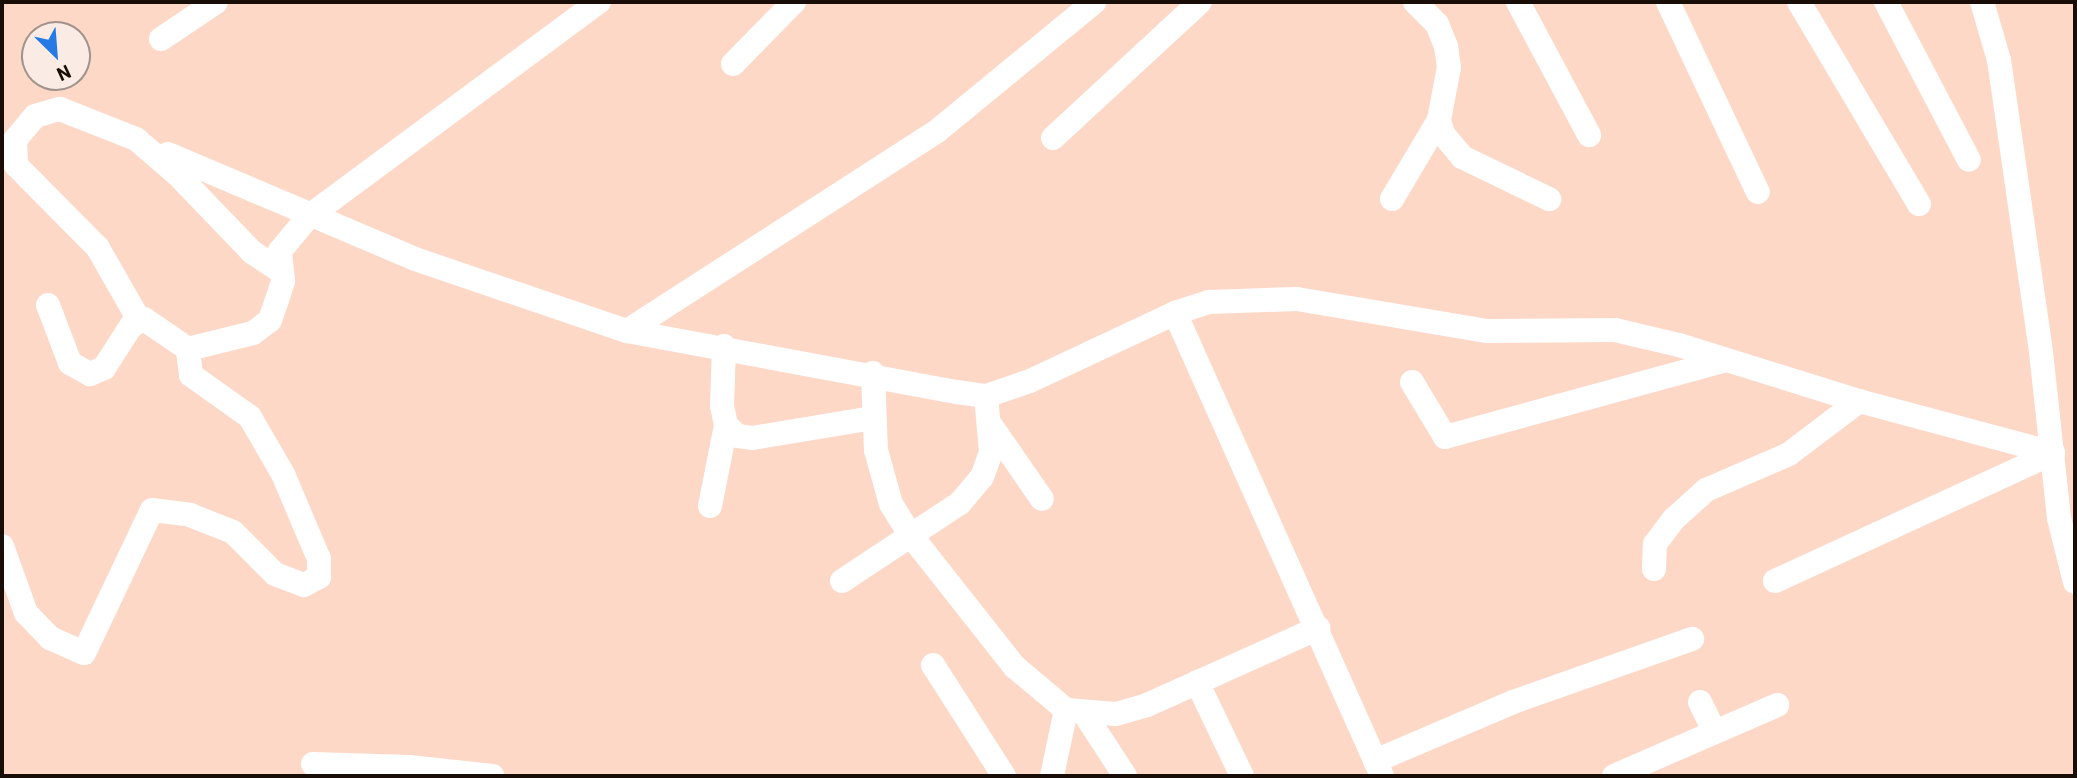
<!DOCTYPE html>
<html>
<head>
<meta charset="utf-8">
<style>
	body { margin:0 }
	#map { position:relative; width:2077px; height:778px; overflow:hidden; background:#fdd8c7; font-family:Barlow,sans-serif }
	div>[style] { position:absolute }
	.minor>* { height:24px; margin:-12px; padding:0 12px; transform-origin:12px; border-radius:12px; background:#fff }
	span { translate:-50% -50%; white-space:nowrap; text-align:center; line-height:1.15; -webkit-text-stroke:5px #faebe4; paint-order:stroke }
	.frame { position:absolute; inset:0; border:4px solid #190d07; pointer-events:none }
	.north { position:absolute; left:21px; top:21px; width:70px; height:70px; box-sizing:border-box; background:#faebe4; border:2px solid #a0928c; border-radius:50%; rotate:155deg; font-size:19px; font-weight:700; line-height:28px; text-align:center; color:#190d07 }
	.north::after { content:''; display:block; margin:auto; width:24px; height:32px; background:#267ae5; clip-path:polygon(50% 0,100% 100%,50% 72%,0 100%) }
</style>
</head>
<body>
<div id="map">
	<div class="minor">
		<div style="left:1415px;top:2px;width:31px;rotate:45deg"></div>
		<div style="left:1437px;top:24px;width:24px;rotate:68deg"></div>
		<div style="left:1446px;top:46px;width:21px;rotate:82deg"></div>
		<div style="left:1449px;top:67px;width:54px;rotate:100.7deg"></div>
		<div style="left:1439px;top:120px;width:15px;rotate:74deg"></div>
		<div style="left:1443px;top:134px;width:30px;rotate:50deg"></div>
		<div style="left:1462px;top:157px;width:97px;rotate:25.8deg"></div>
		<div style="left:1518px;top:2px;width:151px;rotate:61.9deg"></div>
		<div style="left:1668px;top:2px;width:210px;rotate:64.7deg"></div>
		<div style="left:1799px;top:2px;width:235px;rotate:59.3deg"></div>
		<div style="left:1886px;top:2px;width:178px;rotate:62.3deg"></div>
		<div style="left:1982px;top:2px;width:60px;rotate:73.7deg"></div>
		<div style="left:1999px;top:60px;width:295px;rotate:81.8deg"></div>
		<div style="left:2041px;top:352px;width:167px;rotate:83.8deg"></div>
		<div style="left:2059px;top:518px;width:66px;rotate:76deg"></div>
		<div style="left:161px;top:39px;width:66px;rotate:-33.9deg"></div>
		<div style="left:733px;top:64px;width:87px;rotate:-45.5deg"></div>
		<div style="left:1053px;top:138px;width:200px;rotate:-42.8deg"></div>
		<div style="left:168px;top:154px;width:268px;rotate:23deg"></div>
		<div style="left:415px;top:259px;width:224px;rotate:18.8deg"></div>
		<div style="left:627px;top:331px;width:336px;rotate:10.5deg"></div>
		<div style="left:957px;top:392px;width:29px;rotate:8deg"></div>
		<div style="left:986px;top:396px;width:46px;rotate:-18.8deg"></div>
		<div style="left:1030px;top:381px;width:160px;rotate:-25.1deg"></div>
		<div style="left:1175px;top:313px;width:507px;rotate:65.91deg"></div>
		<div style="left:1392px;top:199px;width:92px;rotate:-59.3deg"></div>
		<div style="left:48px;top:305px;width:62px;rotate:69.2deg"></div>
		<div style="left:70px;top:363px;width:23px;rotate:29deg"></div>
		<div style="left:90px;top:374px;width:15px;rotate:-23deg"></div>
		<div style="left:104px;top:368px;width:50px;rotate:-57.3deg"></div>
		<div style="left:131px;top:326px;width:15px;rotate:-28deg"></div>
		<div style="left:144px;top:319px;width:53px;rotate:34.3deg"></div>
		<div style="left:188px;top:349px;width:67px;rotate:-13.8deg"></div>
		<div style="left:253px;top:333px;width:21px;rotate:-37deg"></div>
		<div style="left:270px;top:320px;width:18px;rotate:-71deg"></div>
		<div style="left:276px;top:303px;width:23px;rotate:-72deg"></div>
		<div style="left:283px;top:281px;width:30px;rotate:-96deg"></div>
		<div style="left:280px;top:251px;width:44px;rotate:-50.5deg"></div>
		<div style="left:308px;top:217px;width:362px;rotate:-36.5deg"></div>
		<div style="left:1175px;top:313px;width:36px;rotate:-18deg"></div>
		<div style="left:1209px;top:302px;width:88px;rotate:-2deg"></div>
		<div style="left:1297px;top:299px;width:193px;rotate:9.6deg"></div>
		<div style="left:1487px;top:331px;width:128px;rotate:-0.4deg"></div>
		<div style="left:1615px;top:330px;width:66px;rotate:13.2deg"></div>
		<div style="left:1679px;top:345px;width:189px;rotate:17.3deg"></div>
		<div style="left:139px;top:320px;width:83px;rotate:-119.7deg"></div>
		<div style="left:98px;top:248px;width:117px;rotate:-134.7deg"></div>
		<div style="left:16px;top:165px;width:25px;rotate:-92deg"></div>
		<div style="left:15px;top:140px;width:31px;rotate:-50deg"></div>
		<div style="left:35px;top:116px;width:26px;rotate:-16deg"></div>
		<div style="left:60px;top:109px;width:82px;rotate:21.5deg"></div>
		<div style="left:136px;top:139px;width:54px;rotate:40.5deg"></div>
		<div style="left:177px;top:174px;width:108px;rotate:46.1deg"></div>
		<div style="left:252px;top:252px;width:36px;rotate:34deg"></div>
		<div style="left:627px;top:331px;width:368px;rotate:-32.8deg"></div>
		<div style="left:936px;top:132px;width:205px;rotate:-39.4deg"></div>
		<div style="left:724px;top:346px;width:60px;rotate:91.9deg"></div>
		<div style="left:722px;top:406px;width:19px;rotate:78deg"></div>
		<div style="left:726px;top:425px;width:16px;rotate:43deg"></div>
		<div style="left:738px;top:436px;width:14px;rotate:8deg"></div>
		<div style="left:752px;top:438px;width:123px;rotate:-9.4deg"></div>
		<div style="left:873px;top:373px;width:77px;rotate:87.8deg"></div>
		<div style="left:876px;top:450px;width:56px;rotate:74.5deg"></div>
		<div style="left:891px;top:504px;width:34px;rotate:58deg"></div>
		<div style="left:909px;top:533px;width:171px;rotate:51.7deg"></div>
		<div style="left:1015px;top:667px;width:67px;rotate:40.1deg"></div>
		<div style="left:1066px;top:710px;width:50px;rotate:4.6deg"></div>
		<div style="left:1116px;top:714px;width:32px;rotate:-16deg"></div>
		<div style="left:1147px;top:705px;width:188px;rotate:-24.2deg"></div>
		<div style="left:1412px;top:382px;width:64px;rotate:59deg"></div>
		<div style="left:1445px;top:437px;width:291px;rotate:-15.3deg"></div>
		<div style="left:990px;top:424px;width:91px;rotate:55.3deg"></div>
		<div style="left:710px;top:506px;width:83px;rotate:-78.8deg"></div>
		<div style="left:2px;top:546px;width:71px;rotate:70.3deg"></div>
		<div style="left:26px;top:613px;width:35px;rotate:46deg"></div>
		<div style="left:50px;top:638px;width:37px;rotate:24deg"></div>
		<div style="left:84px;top:653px;width:158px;rotate:-64.6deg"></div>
		<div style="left:152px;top:510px;width:38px;rotate:7deg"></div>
		<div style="left:190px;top:515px;width:46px;rotate:21.6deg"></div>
		<div style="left:233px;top:532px;width:59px;rotate:45deg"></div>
		<div style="left:275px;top:574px;width:31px;rotate:21deg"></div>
		<div style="left:304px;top:585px;width:17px;rotate:-28deg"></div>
		<div style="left:319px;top:577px;width:18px;rotate:-90deg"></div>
		<div style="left:319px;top:559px;width:92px;rotate:-113deg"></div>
		<div style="left:283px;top:474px;width:66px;rotate:-120.1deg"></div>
		<div style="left:250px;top:417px;width:72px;rotate:-144.6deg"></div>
		<div style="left:191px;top:375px;width:26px;rotate:-97deg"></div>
		<div style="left:1654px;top:569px;width:25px;rotate:-88deg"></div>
		<div style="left:1655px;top:544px;width:31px;rotate:-53deg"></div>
		<div style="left:1674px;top:519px;width:43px;rotate:-42.2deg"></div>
		<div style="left:1706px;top:490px;width:90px;rotate:-23.4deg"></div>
		<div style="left:1789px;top:454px;width:88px;rotate:-37.1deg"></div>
		<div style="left:1859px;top:401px;width:201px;rotate:15deg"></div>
		<div style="left:842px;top:581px;width:141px;rotate:-33.5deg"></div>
		<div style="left:960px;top:503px;width:34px;rotate:-50deg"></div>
		<div style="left:982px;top:477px;width:27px;rotate:-70deg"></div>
		<div style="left:991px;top:452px;width:56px;rotate:-95.1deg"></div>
		<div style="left:1775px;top:581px;width:306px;rotate:-24.7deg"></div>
		<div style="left:933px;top:665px;width:132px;rotate:57.4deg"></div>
		<div style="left:1197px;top:682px;width:104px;rotate:64.4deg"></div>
		<div style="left:1700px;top:702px;width:32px;rotate:64deg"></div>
		<div style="left:1084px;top:713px;width:75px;rotate:56.9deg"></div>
		<div style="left:1375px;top:761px;width:150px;rotate:-23.1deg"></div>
		<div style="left:1513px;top:702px;width:190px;rotate:-19.4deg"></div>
		<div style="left:313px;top:764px;width:96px;rotate:1.8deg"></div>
		<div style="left:409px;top:767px;width:84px;rotate:6.1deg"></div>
		<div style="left:1052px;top:776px;width:67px;rotate:-78deg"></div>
		<div style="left:1614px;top:776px;width:178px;rotate:-23.5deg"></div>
	</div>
	<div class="frame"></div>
	<div class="north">N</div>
</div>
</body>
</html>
